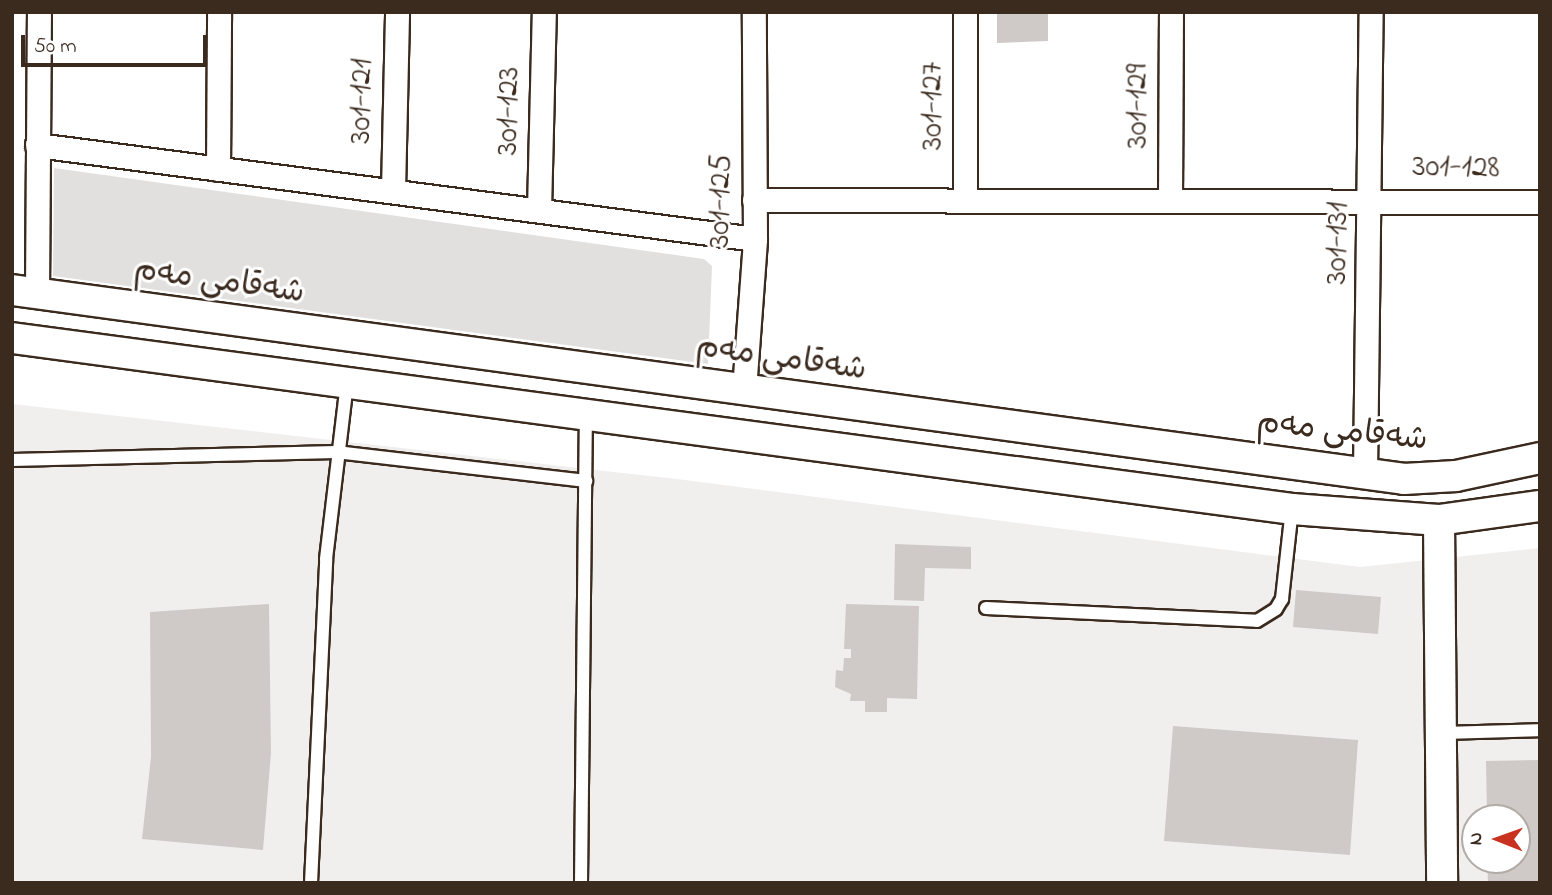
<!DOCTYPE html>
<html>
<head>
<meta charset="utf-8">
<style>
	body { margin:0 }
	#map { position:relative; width:1552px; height:895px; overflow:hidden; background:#fff; font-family:"Indie Flower","Playpen Sans Arabic",sans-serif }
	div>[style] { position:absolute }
	.built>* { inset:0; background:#f1efee }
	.green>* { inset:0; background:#e2e0de }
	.building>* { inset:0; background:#cfcac7 }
	.roads { filter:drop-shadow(2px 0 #3b2a1e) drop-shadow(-2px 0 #3b2a1e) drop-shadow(0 2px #3b2a1e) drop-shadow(0 -2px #3b2a1e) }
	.service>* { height:12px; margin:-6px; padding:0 6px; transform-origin:6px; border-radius:6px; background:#fff }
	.minor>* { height:23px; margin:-11.5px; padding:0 11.5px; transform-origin:11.5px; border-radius:11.5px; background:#fff }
	.tertiary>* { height:30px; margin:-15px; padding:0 15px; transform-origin:15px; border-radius:15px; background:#fff }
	span { translate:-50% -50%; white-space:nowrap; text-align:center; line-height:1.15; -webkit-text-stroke:6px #fff; paint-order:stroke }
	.street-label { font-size:32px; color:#3b2a1e }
	.frame { position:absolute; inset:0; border:14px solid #3b2a1e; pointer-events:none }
	.north { position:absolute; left:1461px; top:804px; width:70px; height:70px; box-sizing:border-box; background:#fff; border:2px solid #b1aaa5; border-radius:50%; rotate:271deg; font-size:19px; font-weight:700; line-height:28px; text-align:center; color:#3b2a1e }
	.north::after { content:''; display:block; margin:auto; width:24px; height:32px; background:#c8321e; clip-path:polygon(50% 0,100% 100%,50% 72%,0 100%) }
	.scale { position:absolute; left:21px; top:35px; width:186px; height:32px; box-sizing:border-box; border:4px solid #3b2a1e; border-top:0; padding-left:9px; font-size:21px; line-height:24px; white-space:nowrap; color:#3b2a1e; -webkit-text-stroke:5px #fff; paint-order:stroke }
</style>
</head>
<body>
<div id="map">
	<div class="built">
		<div style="clip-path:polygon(evenodd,12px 404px,685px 480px,1360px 567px,1540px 548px,1540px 883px,12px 883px,12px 404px,1475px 818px,1517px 818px,1517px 860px,1475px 860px,1475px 818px)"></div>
	</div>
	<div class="green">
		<div style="clip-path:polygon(54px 168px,704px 259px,712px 266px,708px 364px,53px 276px)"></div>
	</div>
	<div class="building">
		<div style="clip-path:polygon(997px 12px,1048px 12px,1048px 41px,997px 43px)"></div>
		<div style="clip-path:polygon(895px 544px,971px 547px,971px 569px,925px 568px,924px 601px,894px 600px)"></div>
		<div style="clip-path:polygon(1296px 590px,1381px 597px,1378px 634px,1293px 627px)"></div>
		<div style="clip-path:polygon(269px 604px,271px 753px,263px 850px,142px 839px,151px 757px,150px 612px)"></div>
		<div style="clip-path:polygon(846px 604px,919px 606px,917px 699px,887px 698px,887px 712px,865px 712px,865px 701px,850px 701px,851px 694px,835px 687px,836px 670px,843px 671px,844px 658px,851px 658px,851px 649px,844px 649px)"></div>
		<div style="clip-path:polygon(1173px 726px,1358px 740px,1350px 855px,1164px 841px)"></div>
		<div style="clip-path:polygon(1540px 760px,1540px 883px,1488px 883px,1487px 860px,1517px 860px,1517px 818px,1487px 818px,1486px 761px)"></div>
	</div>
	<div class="roads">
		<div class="service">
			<div style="left:12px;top:460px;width:324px;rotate:-1.4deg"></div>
			<div style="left:336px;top:452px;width:252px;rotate:6.6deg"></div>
			<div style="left:986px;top:608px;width:271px;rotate:2.7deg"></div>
			<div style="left:1257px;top:621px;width:22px;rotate:-32deg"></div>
			<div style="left:1276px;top:609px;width:12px;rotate:-59deg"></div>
			<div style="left:1282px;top:599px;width:91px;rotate:-83.7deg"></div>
			<div style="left:1441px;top:733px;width:99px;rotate:-1.7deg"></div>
			<div style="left:311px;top:883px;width:324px;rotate:-87.3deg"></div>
			<div style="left:326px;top:559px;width:177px;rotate:-83.2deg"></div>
			<div style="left:581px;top:883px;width:466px;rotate:-89.4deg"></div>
		</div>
		<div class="minor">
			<div style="left:37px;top:145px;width:724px;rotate:7.46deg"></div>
			<div style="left:218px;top:169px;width:157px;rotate:-89.6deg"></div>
			<div style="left:393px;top:191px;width:179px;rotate:-88.7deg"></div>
			<div style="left:754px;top:200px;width:786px;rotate:0.15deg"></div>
			<div style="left:965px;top:200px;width:188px;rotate:-90deg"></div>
			<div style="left:1170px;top:200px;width:188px;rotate:-89.7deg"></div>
			<div style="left:539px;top:210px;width:198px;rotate:-88.6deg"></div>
			<div style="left:37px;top:293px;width:281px;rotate:-89.6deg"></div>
			<div style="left:744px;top:390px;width:151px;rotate:-85.8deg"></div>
			<div style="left:755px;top:239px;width:227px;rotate:-90.3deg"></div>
			<div style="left:1365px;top:474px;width:462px;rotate:-89.3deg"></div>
		</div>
		<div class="tertiary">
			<div style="left:12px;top:290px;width:1405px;rotate:7.73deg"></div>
			<div style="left:1404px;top:479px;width:52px;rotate:-3.3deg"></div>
			<div style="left:1456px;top:476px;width:86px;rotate:-12.1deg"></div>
			<div style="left:12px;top:338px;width:1291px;rotate:7.61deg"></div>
			<div style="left:1292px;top:509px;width:147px;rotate:4.3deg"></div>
			<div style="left:1439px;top:520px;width:102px;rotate:-7.9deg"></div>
			<div style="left:1439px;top:520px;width:363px;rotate:89.5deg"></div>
		</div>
	</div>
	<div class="street-label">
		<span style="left:363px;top:101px;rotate:-89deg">301-121</span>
		<span style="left:934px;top:106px;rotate:-90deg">301-127</span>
		<span style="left:1139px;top:106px;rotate:-90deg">301-129</span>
		<span style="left:510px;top:111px;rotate:-89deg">301-123</span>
		<span style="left:1456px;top:169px;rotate:1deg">301-128</span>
		<span style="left:722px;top:201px;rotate:-89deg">301-125</span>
		<span style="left:1339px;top:243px;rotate:-89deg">301-131</span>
		<span style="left:219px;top:283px;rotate:8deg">شەقامی مەم</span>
		<span style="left:781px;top:360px;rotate:8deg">شەقامی مەم</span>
		<span style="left:1342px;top:433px;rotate:6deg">شەقامی مەم</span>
	</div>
	<div class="frame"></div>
	<div class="north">N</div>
	<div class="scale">50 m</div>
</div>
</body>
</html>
